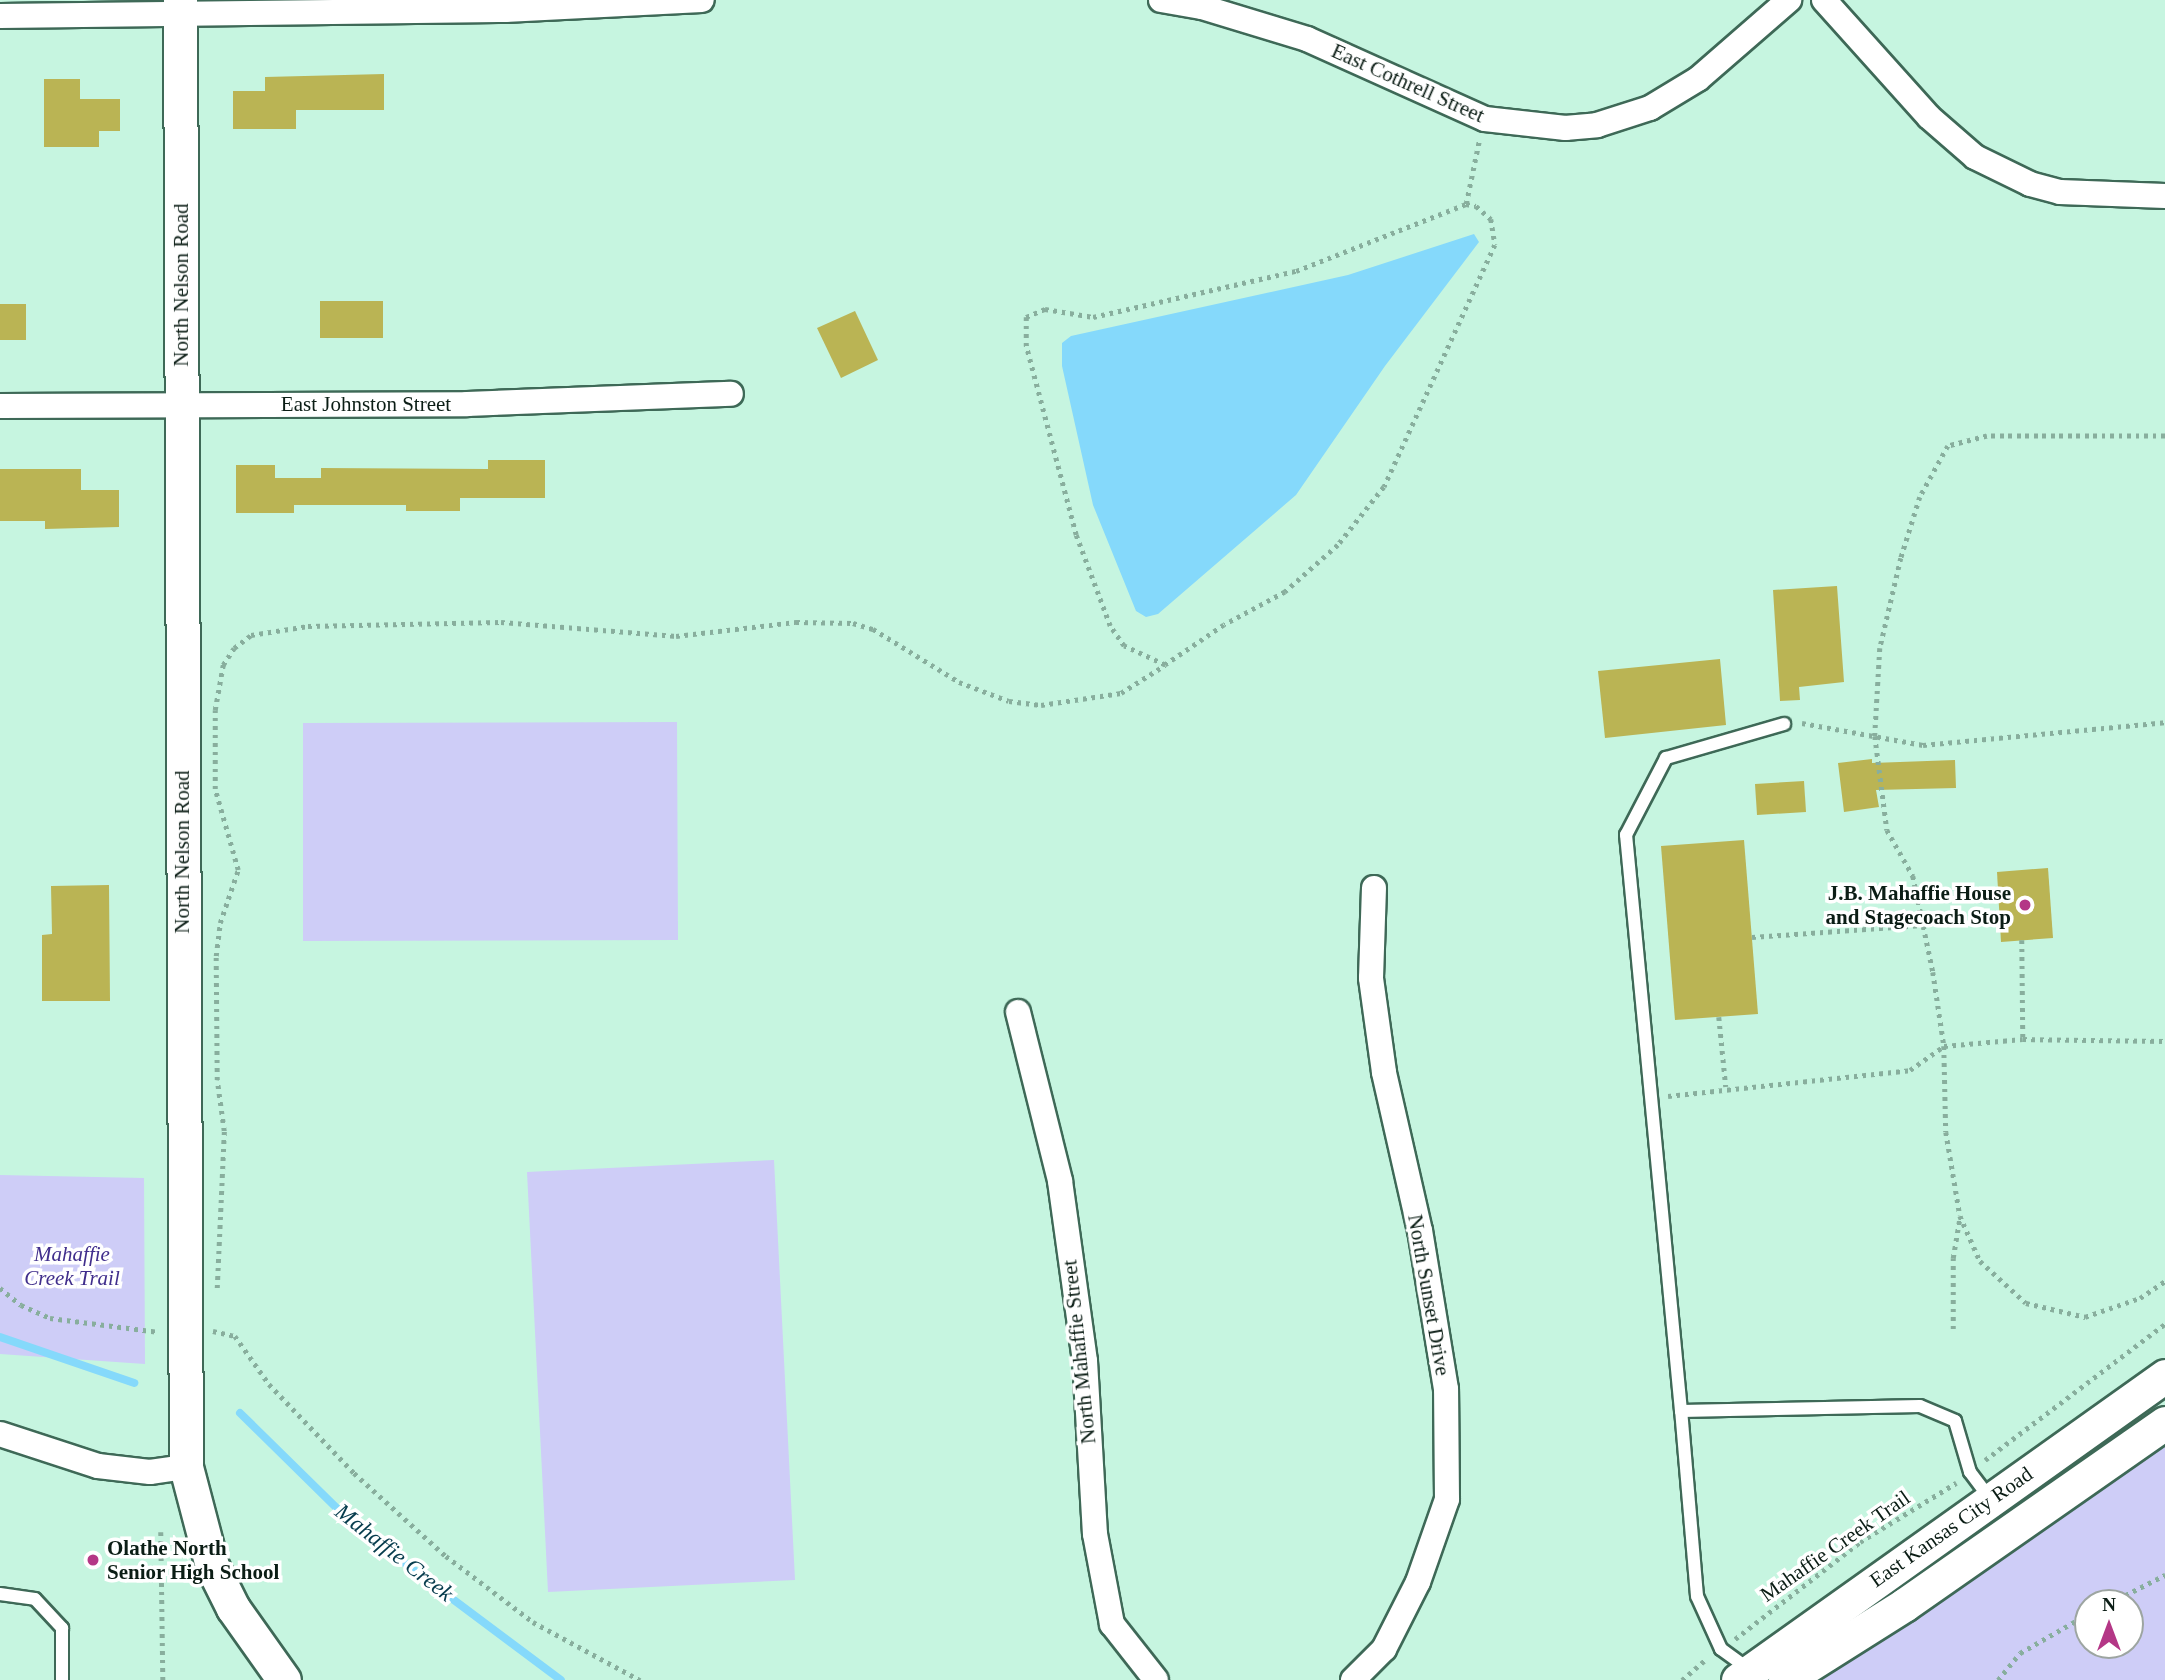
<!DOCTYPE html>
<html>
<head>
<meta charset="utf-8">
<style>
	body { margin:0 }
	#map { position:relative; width:2165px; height:1680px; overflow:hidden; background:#c6f5e0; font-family:"Times New Roman",serif }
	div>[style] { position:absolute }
	.green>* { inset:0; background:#cecdf7 }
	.water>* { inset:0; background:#85d9fb }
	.stream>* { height:8px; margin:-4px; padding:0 4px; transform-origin:4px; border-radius:4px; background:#85d9fb }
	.building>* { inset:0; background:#bab454 }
	.path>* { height:4.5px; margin-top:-2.25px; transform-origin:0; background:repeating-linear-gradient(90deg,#88ae9d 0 3.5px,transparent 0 8.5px) }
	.roads { filter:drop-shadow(2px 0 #3e6957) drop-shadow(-2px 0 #3e6957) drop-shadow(0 2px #3e6957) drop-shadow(0 -2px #3e6957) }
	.lane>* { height:12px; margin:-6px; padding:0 6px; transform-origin:6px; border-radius:6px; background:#fff }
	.street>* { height:24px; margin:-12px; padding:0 12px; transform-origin:12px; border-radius:12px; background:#fff }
	.secondary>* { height:33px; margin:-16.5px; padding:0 16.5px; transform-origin:16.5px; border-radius:16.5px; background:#fff }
	.dots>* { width:19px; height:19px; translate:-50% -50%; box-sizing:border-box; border:4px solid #fff; border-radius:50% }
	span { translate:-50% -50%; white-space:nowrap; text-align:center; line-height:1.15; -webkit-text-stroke:7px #fff; paint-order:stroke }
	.street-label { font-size:21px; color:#0b1d15 }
	.poi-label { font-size:21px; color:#0b1d15; font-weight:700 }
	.right { translate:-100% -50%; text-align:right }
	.left { translate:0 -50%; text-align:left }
	.park-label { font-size:21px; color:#402e8c; font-style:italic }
	.water-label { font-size:23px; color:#073c4d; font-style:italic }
	.north { position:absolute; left:2074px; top:1589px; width:70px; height:70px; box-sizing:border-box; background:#fff; border:2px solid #9da5a1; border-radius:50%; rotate:0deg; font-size:19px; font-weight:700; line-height:28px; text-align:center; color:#0b1d15 }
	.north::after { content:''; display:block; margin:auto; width:24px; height:32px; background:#b43786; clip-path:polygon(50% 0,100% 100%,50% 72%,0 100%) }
</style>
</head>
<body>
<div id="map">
	<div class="green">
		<div style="clip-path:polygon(677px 722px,678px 940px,303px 941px,303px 723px)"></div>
		<div style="clip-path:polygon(774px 1160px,795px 1580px,548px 1592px,527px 1172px)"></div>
		<div style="clip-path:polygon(0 1175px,144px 1178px,145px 1364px,0 1354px)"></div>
		<div style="clip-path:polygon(evenodd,2165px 1438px,2165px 1680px,1822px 1680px,2165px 1438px,2088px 1603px,2130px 1603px,2130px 1645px,2088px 1645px,2088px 1603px)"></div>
	</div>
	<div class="water">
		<div style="clip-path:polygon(1474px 234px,1479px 242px,1385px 366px,1296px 495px,1158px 614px,1146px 617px,1136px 611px,1093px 505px,1062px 366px,1062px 343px,1071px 336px,1348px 275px)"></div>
	</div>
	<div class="stream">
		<div style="left:0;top:1337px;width:142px;rotate:18.9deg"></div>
		<div style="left:240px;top:1413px;width:161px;rotate:44.5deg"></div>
		<div style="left:355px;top:1526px;width:257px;rotate:36.8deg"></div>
	</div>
	<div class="building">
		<div style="clip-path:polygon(384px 74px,384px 110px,296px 110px,296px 129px,233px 129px,233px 91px,265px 91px,265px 77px)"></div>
		<div style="clip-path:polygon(44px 79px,80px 79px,80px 99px,120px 99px,120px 131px,99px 131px,99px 147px,44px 147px)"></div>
		<div style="clip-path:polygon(320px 301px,383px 301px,383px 338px,320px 338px)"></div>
		<div style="clip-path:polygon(0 304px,26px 304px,26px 340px,0 340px)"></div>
		<div style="clip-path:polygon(855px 311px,878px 360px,841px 378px,817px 328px)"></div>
		<div style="clip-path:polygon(488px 460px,545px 460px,545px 498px,460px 498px,460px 511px,406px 511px,406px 505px,294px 505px,294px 513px,236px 513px,236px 465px,275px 465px,275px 478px,321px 478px,321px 468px,488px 469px)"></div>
		<div style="clip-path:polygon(0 469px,81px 469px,81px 490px,119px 490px,119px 527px,45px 529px,45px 521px,0 521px)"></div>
		<div style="clip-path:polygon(1837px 586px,1844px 682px,1799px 687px,1800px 700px,1780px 701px,1773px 590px)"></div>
		<div style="clip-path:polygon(1720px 659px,1726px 725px,1605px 738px,1598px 671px)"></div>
		<div style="clip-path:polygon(1872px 759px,1872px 763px,1955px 760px,1956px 788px,1876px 790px,1879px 807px,1844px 812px,1838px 763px)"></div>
		<div style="clip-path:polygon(1804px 781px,1806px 812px,1757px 815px,1755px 784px)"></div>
		<div style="clip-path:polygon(1744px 840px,1758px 1014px,1675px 1020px,1661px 846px)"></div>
		<div style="clip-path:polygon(2048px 868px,2053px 938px,2001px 942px,1997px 872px)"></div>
		<div style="clip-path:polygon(109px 885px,110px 1001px,42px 1001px,42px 935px,52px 934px,51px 886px)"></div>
	</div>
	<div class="path">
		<div style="left:1466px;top:204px;width:10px;rotate:11deg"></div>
		<div style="left:1476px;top:206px;width:20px;rotate:41deg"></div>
		<div style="left:1491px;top:219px;width:26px;rotate:81deg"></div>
		<div style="left:1495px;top:245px;width:266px;rotate:114.6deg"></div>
		<div style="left:1384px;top:487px;width:74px;rotate:128.4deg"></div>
		<div style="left:1338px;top:545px;width:71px;rotate:138.4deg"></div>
		<div style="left:1285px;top:592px;width:69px;rotate:151.6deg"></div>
		<div style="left:1224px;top:625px;width:71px;rotate:145.9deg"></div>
		<div style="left:1165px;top:665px;width:45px;rotate:-155.1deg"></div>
		<div style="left:1124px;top:646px;width:24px;rotate:-125deg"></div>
		<div style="left:1110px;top:626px;width:97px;rotate:-110.5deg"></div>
		<div style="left:1076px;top:535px;width:196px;rotate:-104.8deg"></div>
		<div style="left:1026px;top:346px;width:29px;rotate:-90deg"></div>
		<div style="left:1026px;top:317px;width:21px;rotate:-23deg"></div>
		<div style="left:1045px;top:309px;width:49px;rotate:9.5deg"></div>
		<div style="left:1093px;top:317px;width:208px;rotate:-12.8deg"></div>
		<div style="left:1296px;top:271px;width:183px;rotate:-21.5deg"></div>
		<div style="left:1466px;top:204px;width:64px;rotate:-78.3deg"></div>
		<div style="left:2165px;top:436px;width:178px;rotate:180deg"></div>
		<div style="left:1987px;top:436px;width:40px;rotate:165.6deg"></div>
		<div style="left:1948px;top:446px;width:58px;rotate:118.8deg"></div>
		<div style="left:1920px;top:497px;width:64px;rotate:107.3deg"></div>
		<div style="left:1901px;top:558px;width:92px;rotate:103.1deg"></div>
		<div style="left:1880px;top:648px;width:88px;rotate:93.3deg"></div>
		<div style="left:1875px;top:736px;width:95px;rotate:82.7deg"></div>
		<div style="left:1887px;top:830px;width:53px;rotate:60.5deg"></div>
		<div style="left:1913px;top:876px;width:98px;rotate:78.2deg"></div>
		<div style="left:1933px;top:972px;width:75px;rotate:81.5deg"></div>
		<div style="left:1944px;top:1046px;width:86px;rotate:88.7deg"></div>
		<div style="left:1946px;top:1132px;width:85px;rotate:80.5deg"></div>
		<div style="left:1960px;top:1216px;width:49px;rotate:66deg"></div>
		<div style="left:1980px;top:1261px;width:62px;rotate:42.4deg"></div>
		<div style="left:2026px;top:1303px;width:61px;rotate:13.3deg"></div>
		<div style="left:2085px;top:1317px;width:58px;rotate:-19.1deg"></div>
		<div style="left:2140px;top:1298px;width:30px;rotate:-34deg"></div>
		<div style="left:1802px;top:723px;width:123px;rotate:10.3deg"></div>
		<div style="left:1923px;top:745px;width:243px;rotate:-5.4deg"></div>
		<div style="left:1752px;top:937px;width:171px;rotate:-4deg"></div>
		<div style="left:2022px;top:940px;width:99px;rotate:89.4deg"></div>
		<div style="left:1719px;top:1017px;width:70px;rotate:84.3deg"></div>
		<div style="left:1668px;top:1096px;width:243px;rotate:-6.1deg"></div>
		<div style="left:1910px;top:1070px;width:42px;rotate:-35.2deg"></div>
		<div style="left:1944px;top:1046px;width:79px;rotate:-5.1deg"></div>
		<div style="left:2023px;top:1039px;width:142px;rotate:0.8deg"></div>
		<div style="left:0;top:1288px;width:27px;rotate:39deg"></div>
		<div style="left:21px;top:1305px;width:32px;rotate:24deg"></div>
		<div style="left:50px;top:1318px;width:110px;rotate:7.3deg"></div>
		<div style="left:217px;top:1288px;width:157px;rotate:-87.4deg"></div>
		<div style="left:224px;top:1131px;width:51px;rotate:-97.8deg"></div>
		<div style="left:217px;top:1080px;width:124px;rotate:-90.5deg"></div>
		<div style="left:216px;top:956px;width:33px;rotate:-83deg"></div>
		<div style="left:220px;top:923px;width:56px;rotate:-71.2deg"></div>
		<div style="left:238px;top:870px;width:84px;rotate:-105.9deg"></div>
		<div style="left:215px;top:789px;width:79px;rotate:-90deg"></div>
		<div style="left:215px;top:710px;width:46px;rotate:-79.9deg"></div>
		<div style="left:223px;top:665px;width:20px;rotate:-57deg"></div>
		<div style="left:234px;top:648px;width:21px;rotate:-37deg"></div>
		<div style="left:251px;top:635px;width:58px;rotate:-9deg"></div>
		<div style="left:308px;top:626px;width:193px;rotate:-1.2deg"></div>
		<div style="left:501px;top:622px;width:176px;rotate:4.6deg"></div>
		<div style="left:676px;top:636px;width:121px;rotate:-6.7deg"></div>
		<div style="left:796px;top:622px;width:57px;rotate:1deg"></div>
		<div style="left:853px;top:623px;width:21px;rotate:17deg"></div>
		<div style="left:873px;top:629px;width:101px;rotate:31.6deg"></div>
		<div style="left:959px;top:682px;width:53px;rotate:20.8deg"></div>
		<div style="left:1009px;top:701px;width:32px;rotate:7deg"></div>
		<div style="left:1041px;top:705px;width:81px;rotate:-8.5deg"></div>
		<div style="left:1121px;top:693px;width:52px;rotate:-32.5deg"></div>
		<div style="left:1953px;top:1329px;width:71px;rotate:-90deg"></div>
		<div style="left:1953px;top:1258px;width:43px;rotate:-80.5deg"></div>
		<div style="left:213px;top:1331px;width:23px;rotate:13deg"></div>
		<div style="left:235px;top:1336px;width:59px;rotate:54.7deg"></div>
		<div style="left:269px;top:1384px;width:123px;rotate:46.3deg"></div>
		<div style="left:354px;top:1473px;width:124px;rotate:42.1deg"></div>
		<div style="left:446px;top:1556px;width:109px;rotate:37.2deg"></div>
		<div style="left:533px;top:1622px;width:122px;rotate:28.5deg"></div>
		<div style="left:1985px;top:1460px;width:226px;rotate:-37.1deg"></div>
		<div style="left:161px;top:1532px;width:148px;rotate:89.2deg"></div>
		<div style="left:2110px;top:1603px;width:62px;rotate:-27deg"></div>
		<div style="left:1735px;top:1639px;width:158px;rotate:-37.8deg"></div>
		<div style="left:1860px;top:1542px;width:113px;rotate:-31.6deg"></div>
		<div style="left:1682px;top:1680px;width:33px;rotate:-41deg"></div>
		<div style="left:1998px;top:1680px;width:35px;rotate:-51deg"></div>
		<div style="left:2020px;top:1653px;width:78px;rotate:-29.8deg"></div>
	</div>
	<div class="roads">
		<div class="lane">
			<div style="left:1681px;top:1411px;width:579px;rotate:-95.45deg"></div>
			<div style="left:1626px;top:835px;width:87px;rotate:-62.5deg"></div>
			<div style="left:1666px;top:758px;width:123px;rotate:-16.1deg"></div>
			<div style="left:0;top:1594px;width:35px;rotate:8deg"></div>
			<div style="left:35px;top:1599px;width:40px;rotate:47deg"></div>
			<div style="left:62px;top:1628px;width:52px;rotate:90deg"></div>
			<div style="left:1750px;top:1670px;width:36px;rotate:-144deg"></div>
			<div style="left:1721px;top:1649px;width:58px;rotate:-114.4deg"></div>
			<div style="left:1697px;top:1596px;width:186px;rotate:-94.9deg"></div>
			<div style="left:1681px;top:1411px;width:239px;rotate:-1.2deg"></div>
			<div style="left:1920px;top:1406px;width:38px;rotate:23deg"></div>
			<div style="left:1955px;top:1421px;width:53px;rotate:73.6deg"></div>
			<div style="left:1970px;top:1472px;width:34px;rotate:53deg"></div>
		</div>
		<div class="street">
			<div style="left:1161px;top:0;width:42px;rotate:9.7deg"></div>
			<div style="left:1202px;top:7px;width:110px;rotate:16.9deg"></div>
			<div style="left:1307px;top:39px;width:195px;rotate:24.2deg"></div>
			<div style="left:1485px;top:119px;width:81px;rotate:6.4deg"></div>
			<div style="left:1565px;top:128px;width:32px;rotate:-5deg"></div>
			<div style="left:1597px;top:125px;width:56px;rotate:-17.8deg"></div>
			<div style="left:1650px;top:108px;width:56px;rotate:-31.1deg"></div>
			<div style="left:1698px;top:79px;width:121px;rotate:-41deg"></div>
			<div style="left:1824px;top:0;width:157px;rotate:48.1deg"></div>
			<div style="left:1929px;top:117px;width:61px;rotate:41deg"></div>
			<div style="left:1975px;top:157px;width:61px;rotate:26.1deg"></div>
			<div style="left:2030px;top:184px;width:31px;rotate:15deg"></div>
			<div style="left:2060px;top:192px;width:105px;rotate:2.2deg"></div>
			<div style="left:0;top:16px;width:505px;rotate:-0.68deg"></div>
			<div style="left:505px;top:10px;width:197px;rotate:-2.9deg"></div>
			<div style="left:0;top:406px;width:467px;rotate:-0.2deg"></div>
			<div style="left:467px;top:404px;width:264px;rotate:-2.2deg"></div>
			<div style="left:1018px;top:1012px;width:174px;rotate:76deg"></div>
			<div style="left:1060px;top:1181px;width:182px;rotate:82.1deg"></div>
			<div style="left:1085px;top:1361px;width:173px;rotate:86.7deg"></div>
			<div style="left:1095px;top:1534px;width:92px;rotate:79.3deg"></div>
			<div style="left:1112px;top:1624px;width:71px;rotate:51.8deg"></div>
			<div style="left:0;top:1434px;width:103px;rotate:18.1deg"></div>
			<div style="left:98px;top:1466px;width:52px;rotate:6.6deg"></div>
			<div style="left:150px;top:1472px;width:36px;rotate:-8deg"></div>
			<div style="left:1353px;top:1680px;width:44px;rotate:-45deg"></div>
			<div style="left:1384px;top:1649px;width:75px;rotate:-63.1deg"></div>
			<div style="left:1418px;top:1582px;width:88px;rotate:-70.7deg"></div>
			<div style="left:1447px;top:1499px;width:110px;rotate:-90.5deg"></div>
			<div style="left:1446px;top:1389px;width:160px;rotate:-99.3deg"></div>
			<div style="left:1420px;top:1231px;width:163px;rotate:-102.8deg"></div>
			<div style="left:1384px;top:1072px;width:95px;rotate:-97.9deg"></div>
			<div style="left:1371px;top:978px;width:90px;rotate:-88.1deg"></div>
		</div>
		<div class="secondary">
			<div style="left:180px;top:0;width:1467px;rotate:89.77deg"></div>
			<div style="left:186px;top:1467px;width:102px;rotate:75.3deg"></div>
			<div style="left:212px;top:1566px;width:47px;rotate:63.4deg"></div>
			<div style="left:233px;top:1608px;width:88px;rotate:54.7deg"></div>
			<div style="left:1738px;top:1680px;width:524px;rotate:-35.45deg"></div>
			<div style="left:1785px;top:1680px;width:141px;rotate:-32.2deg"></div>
			<div style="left:1904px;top:1605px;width:318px;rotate:-34.9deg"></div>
		</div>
	</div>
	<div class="dots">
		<div style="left:2025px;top:905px;background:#b43786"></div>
		<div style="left:93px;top:1560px;background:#b43786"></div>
	</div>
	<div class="street-label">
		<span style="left:1408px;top:83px;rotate:24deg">East Cothrell Street</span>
		<span style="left:181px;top:285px;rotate:-90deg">North Nelson Road</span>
		<span style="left:366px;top:404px">East Johnston Street</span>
		<span style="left:182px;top:852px;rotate:-90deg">North Nelson Road</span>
		<span style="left:1429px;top:1295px;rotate:80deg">North Sunset Drive</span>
		<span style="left:1079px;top:1352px;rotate:-96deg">North Mahaffie Street</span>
		<span style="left:1951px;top:1527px;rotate:-35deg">East Kansas City Road</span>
		<span style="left:1835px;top:1546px;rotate:-35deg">Mahaffie Creek Trail</span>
	</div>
	<div class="poi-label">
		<span class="right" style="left:2011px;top:905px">J.B. Mahaffie House<br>and Stagecoach Stop</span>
		<span class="left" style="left:107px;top:1560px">Olathe North<br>Senior High School</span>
	</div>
	<div class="park-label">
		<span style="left:72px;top:1266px">Mahaffie<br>Creek Trail</span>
	</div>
	<div class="water-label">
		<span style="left:394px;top:1553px;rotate:38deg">Mahaffie Creek</span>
	</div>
	<div class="north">N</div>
</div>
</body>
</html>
